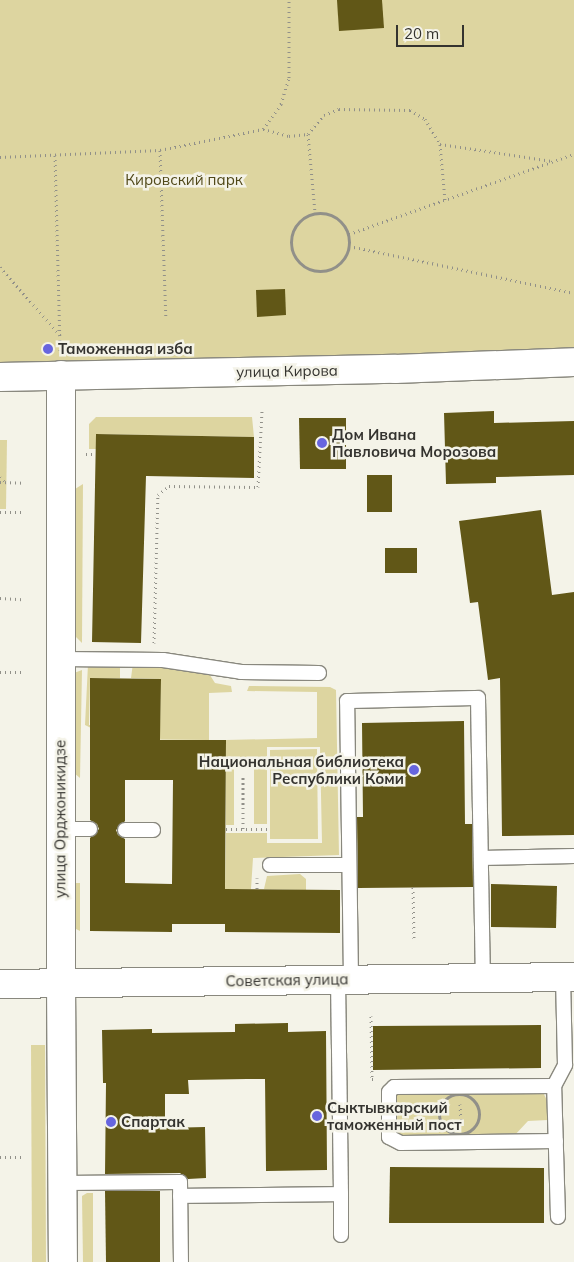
<!DOCTYPE html>
<html>
<head>
<meta charset="utf-8">
<style>
	body { margin:0 }
	#map { position:relative; width:574px; height:1262px; overflow:hidden; background:#f4f3e8; font-family:Mulish,sans-serif }
	div>[style] { position:absolute }
	.green>* { inset:0; background:#ddd5a0 }
	.building>* { inset:0; background:#615717 }
	.path>* { height:3px; margin-top:-1.5px; transform-origin:0; background:repeating-linear-gradient(90deg,#919089 0 1px,transparent 0 5px) }
	.path>.ring { margin:-1.5px; padding:0; box-sizing:content-box; background:none; border:3px solid #919089; border-radius:50% }
	.roads { filter:drop-shadow(1px 0 #89887e) drop-shadow(-1px 0 #89887e) drop-shadow(0 1px #89887e) drop-shadow(0 -1px #89887e) }
	.lane>* { height:14px; margin:-7px; padding:0 7px; transform-origin:7px; border-radius:7px; background:#fff }
	.street>* { height:28px; margin:-14px; padding:0 14px; transform-origin:14px; border-radius:14px; background:#fff }
	.secondary>* { height:28px; margin:-14px; padding:0 14px; transform-origin:14px; border-radius:14px; background:#fff }
	.dots>* { width:14px; height:14px; translate:-50% -50%; box-sizing:border-box; border:2px solid #f4f3e8; border-radius:50% }
	span { translate:-50% -50%; white-space:nowrap; text-align:center; line-height:1.15; -webkit-text-stroke:5px #f4f3e8; paint-order:stroke }
	.park-label { font-size:15px; color:#504818 }
	.poi-label { font-size:15px; color:#34332f; font-weight:700 }
	.left { translate:0 -50%; text-align:left }
	.right { translate:-100% -50%; text-align:right }
	.street-label { font-size:15px; color:#34332f }
	.scale { position:absolute; left:396px; top:25px; width:68px; height:22px; box-sizing:border-box; border:2px solid #34332f; border-top:0; padding-left:6px; font-size:15px; line-height:18px; white-space:nowrap; color:#34332f; -webkit-text-stroke:4px #f4f3e8; paint-order:stroke }
</style>
</head>
<body>
<div id="map">
	<div class="green">
		<div style="clip-path:polygon(0 0,574px 0,574px 350px,0 364px)"></div>
		<div style="clip-path:polygon(96px 417px,252px 417px,254px 437px,97px 434px,96px 449px,89px 449px,89px 424px)"></div>
		<div style="clip-path:polygon(0 440px,7px 440px,6px 509px,0 509px)"></div>
		<div style="clip-path:polygon(83px 484px,82px 643px,74px 635px,75px 489px)"></div>
		<div style="clip-path:polygon(133px 663px,206px 669px,215px 683px,231px 686px,232px 692px,209px 693px,209px 740px,91px 739px,91px 728px,85px 725px,88px 664px,120px 665px,120px 678px,90px 678px,89px 725px,160px 726px,161px 679px,131px 678px)"></div>
		<div style="clip-path:polygon(82px 670px,80px 778px,74px 773px,74px 673px)"></div>
		<div style="clip-path:polygon(249px 686px,330px 687px,336px 690px,339px 855px,253px 858px,251px 889px,225px 889px,226px 833px,267px 833px,267px 843px,322px 843px,320px 747px,267px 747px,267px 824px,254px 824px,254px 768px,234px 768px,234px 825px,226px 825px,226px 740px,317px 738px,317px 692px,247px 691px)"></div>
		<div style="clip-path:polygon(317px 749px,318px 839px,270px 839px,270px 750px)"></div>
		<div style="clip-path:polygon(300px 874px,306px 879px,306px 890px,264px 889px,267px 876px)"></div>
		<div style="clip-path:polygon(73px 883px,80px 883px,80px 931px,74px 928px)"></div>
		<div style="clip-path:polygon(31px 1045px,45px 1045px,46px 1262px,32px 1262px)"></div>
		<div style="clip-path:polygon(543px 1092px,548px 1103px,548px 1120px,528px 1121px,513px 1137px,396px 1137px,395px 1093px)"></div>
		<div style="clip-path:polygon(87px 1193px,93px 1193px,93px 1262px,83px 1262px,82px 1196px)"></div>
	</div>
	<div class="building">
		<div style="clip-path:polygon(337px 0,382px 0,384px 28px,339px 31px)"></div>
		<div style="clip-path:polygon(285px 289px,286px 315px,257px 317px,256px 290px)"></div>
		<div style="clip-path:polygon(494px 411px,494px 423px,574px 421px,574px 475px,496px 477px,496px 483px,446px 484px,444px 413px)"></div>
		<div style="clip-path:polygon(299px 418px,346px 418px,346px 469px,300px 469px)"></div>
		<div style="clip-path:polygon(96px 434px,254px 437px,254px 478px,146px 476px,141px 643px,92px 642px)"></div>
		<div style="clip-path:polygon(367px 475px,392px 475px,392px 512px,367px 512px)"></div>
		<div style="clip-path:polygon(541px 510px,552px 595px,574px 592px,574px 835px,502px 836px,500px 678px,488px 680px,478px 602px,470px 603px,459px 521px)"></div>
		<div style="clip-path:polygon(385px 548px,417px 548px,417px 573px,385px 573px)"></div>
		<div style="clip-path:polygon(evenodd,90px 678px,161px 679px,160px 740px,226px 740px,225px 889px,340px 890px,340px 933px,225px 932px,225px 924px,172px 924px,172px 932px,90px 931px,90px 838px,99px 829px,97px 824px,90px 820px,90px 678px,125px 780px,173px 780px,172px 884px,125px 883px,125px 839px,118px 835px,116px 830px,125px 821px,125px 780px)"></div>
		<div style="clip-path:polygon(464px 721px,465px 824px,472px 824px,473px 887px,358px 888px,357px 817px,363px 817px,362px 723px)"></div>
		<div style="clip-path:polygon(491px 884px,557px 886px,556px 928px,491px 927px)"></div>
		<div style="clip-path:polygon(288px 1023px,288px 1032px,326px 1031px,327px 1170px,266px 1171px,265px 1079px,247px 1079px,188px 1080px,189px 1094px,165px 1094px,165px 1128px,205px 1127px,206px 1178px,188px 1179px,180px 1173px,105px 1174px,106px 1083px,103px 1083px,102px 1030px,152px 1029px,152px 1033px,235px 1032px,235px 1024px)"></div>
		<div style="clip-path:polygon(541px 1025px,541px 1068px,373px 1070px,373px 1026px)"></div>
		<div style="clip-path:polygon(390px 1167px,544px 1168px,544px 1223px,389px 1223px)"></div>
		<div style="clip-path:polygon(105px 1191px,160px 1191px,160px 1262px,106px 1262px)"></div>
	</div>
	<div class="path">
		<div style="left:263px;top:129px;width:27px;rotate:15deg"></div>
		<div style="left:289px;top:136px;width:19px;rotate:-6deg"></div>
		<div style="left:308px;top:134px;width:25px;rotate:-50deg"></div>
		<div style="left:324px;top:115px;width:16px;rotate:-22deg"></div>
		<div style="left:339px;top:109px;width:71px;rotate:0.8deg"></div>
		<div style="left:410px;top:110px;width:17px;rotate:31deg"></div>
		<div style="left:425px;top:119px;width:29px;rotate:59deg"></div>
		<div style="left:440px;top:144px;width:56px;rotate:84.9deg"></div>
		<div style="left:308px;top:134px;width:79px;rotate:84.9deg"></div>
		<div style="left:440px;top:144px;width:113px;rotate:8.6deg"></div>
		<div style="left:160px;top:150px;width:168px;rotate:88deg"></div>
		<div style="left:55px;top:155px;width:197px;rotate:88.5deg"></div>
		<div style="left:0;top:157px;width:160px;rotate:-2.5deg"></div>
		<div style="left:160px;top:150px;width:105px;rotate:-11.5deg"></div>
		<div style="left:263px;top:129px;width:31px;rotate:-54deg"></div>
		<div style="left:281px;top:104px;width:27px;rotate:-73deg"></div>
		<div style="left:289px;top:78px;width:78px;rotate:-90deg"></div>
		<div class="ring" style="left:291px;top:213px;width:55px;height:55px"></div>
		<div style="left:349px;top:234px;width:239px;rotate:-19.6deg"></div>
		<div style="left:349px;top:246px;width:230px;rotate:11.8deg"></div>
		<div style="left:0;top:267px;width:91px;rotate:48.6deg"></div>
		<div style="left:86px;top:454px;width:10px"></div>
		<div style="left:0;top:477px;width:7px;rotate:45deg"></div>
		<div style="left:0;top:482px;width:24px;rotate:2deg"></div>
		<div style="left:0;top:512px;width:23px"></div>
		<div style="left:0;top:598px;width:22px;rotate:3deg"></div>
		<div style="left:154px;top:643px;width:148px;rotate:-88.5deg"></div>
		<div style="left:158px;top:495px;width:14px;rotate:-39deg"></div>
		<div style="left:169px;top:486px;width:89px;rotate:0.6deg"></div>
		<div style="left:258px;top:487px;width:76px;rotate:-87deg"></div>
		<div style="left:0;top:672px;width:21px"></div>
		<div style="left:226px;top:829px;width:44px"></div>
		<div style="left:243px;top:829px;width:53px;rotate:-90deg"></div>
		<div style="left:413px;top:887px;width:54px;rotate:88.9deg"></div>
		<div style="left:257px;top:889px;width:11px;rotate:-90deg"></div>
		<div style="left:371px;top:1016px;width:63px;rotate:89.1deg"></div>
		<div style="left:372px;top:1079px;width:4px"></div>
		<div class="ring" style="left:439px;top:1094px;width:37px;height:37px"></div>
		<div style="left:460px;top:1104px;width:21px;rotate:87deg"></div>
		<div style="left:0;top:1157px;width:21px"></div>
	</div>
	<div class="roads">
		<div class="lane">
			<div style="left:60px;top:659px;width:103px;rotate:0.6deg"></div>
			<div style="left:163px;top:660px;width:79px;rotate:8.7deg"></div>
			<div style="left:241px;top:672px;width:78px;rotate:0.7deg"></div>
			<div style="left:60px;top:829px;width:30px"></div>
			<div style="left:125px;top:830px;width:28px"></div>
			<div style="left:481px;top:858px;width:93px;rotate:-1.2deg"></div>
			<div style="left:270px;top:865px;width:79px"></div>
			<div style="left:351px;top:979px;width:278px;rotate:-90.8deg"></div>
			<div style="left:347px;top:701px;width:131px;rotate:-1.3deg"></div>
			<div style="left:478px;top:698px;width:279px;rotate:89deg"></div>
			<div style="left:554px;top:1086px;width:160px;rotate:179.6deg"></div>
			<div style="left:394px;top:1087px;width:7px;rotate:135deg"></div>
			<div style="left:389px;top:1092px;width:45px;rotate:90deg"></div>
			<div style="left:389px;top:1137px;width:13px;rotate:27deg"></div>
			<div style="left:401px;top:1143px;width:155px;rotate:-0.7deg"></div>
			<div style="left:63px;top:1183px;width:117px;rotate:-0.5deg"></div>
			<div style="left:180px;top:1182px;width:80px;rotate:89.3deg"></div>
			<div style="left:341px;top:1194px;width:41px;rotate:90deg"></div>
			<div style="left:180px;top:1196px;width:161px;rotate:-0.7deg"></div>
			<div style="left:341px;top:1194px;width:214px;rotate:-90.8deg"></div>
			<div style="left:558px;top:1217px;width:131px;rotate:-91.7deg"></div>
			<div style="left:554px;top:1086px;width:24px;rotate:-62deg"></div>
			<div style="left:565px;top:1065px;width:88px;rotate:-91.3deg"></div>
		</div>
		<div class="street">
			<div style="left:61px;top:375px;width:608px;rotate:90deg"></div>
			<div style="left:0;top:377px;width:395px;rotate:-1.2deg"></div>
			<div style="left:395px;top:369px;width:179px;rotate:-2.2deg"></div>
		</div>
		<div class="secondary">
			<div style="left:61px;top:983px;width:279px;rotate:89.6deg"></div>
			<div style="left:0;top:984px;width:574px;rotate:-0.7deg"></div>
		</div>
	</div>
	<div class="dots">
		<div style="left:48px;top:349px;background:#6765de"></div>
		<div style="left:322px;top:443px;background:#6765de"></div>
		<div style="left:414px;top:770px;background:#6765de"></div>
		<div style="left:317px;top:1116px;background:#6765de"></div>
		<div style="left:111px;top:1122px;background:#6765de"></div>
	</div>
	<div class="park-label">
		<span style="left:184px;top:180px">Кировский парк</span>
	</div>
	<div class="poi-label">
		<span class="left" style="left:58px;top:349px">Таможенная изба</span>
		<span class="left" style="left:332px;top:443px">Дом Ивана<br>Павловича Морозова</span>
		<span class="right" style="left:404px;top:770px">Национальная библиотека<br>Республики Коми</span>
		<span class="left" style="left:327px;top:1116px">Сыктывкарский<br>таможенный пост</span>
		<span class="left" style="left:121px;top:1122px">Спартак</span>
	</div>
	<div class="street-label">
		<span style="left:287px;top:371px;rotate:-1deg">улица Кирова</span>
		<span style="left:60px;top:819px;rotate:-90deg">улица Орджоникидзе</span>
		<span style="left:287px;top:980px;rotate:-1deg">Советская улица</span>
	</div>
	<div class="scale">20 m</div>
</div>
</body>
</html>
